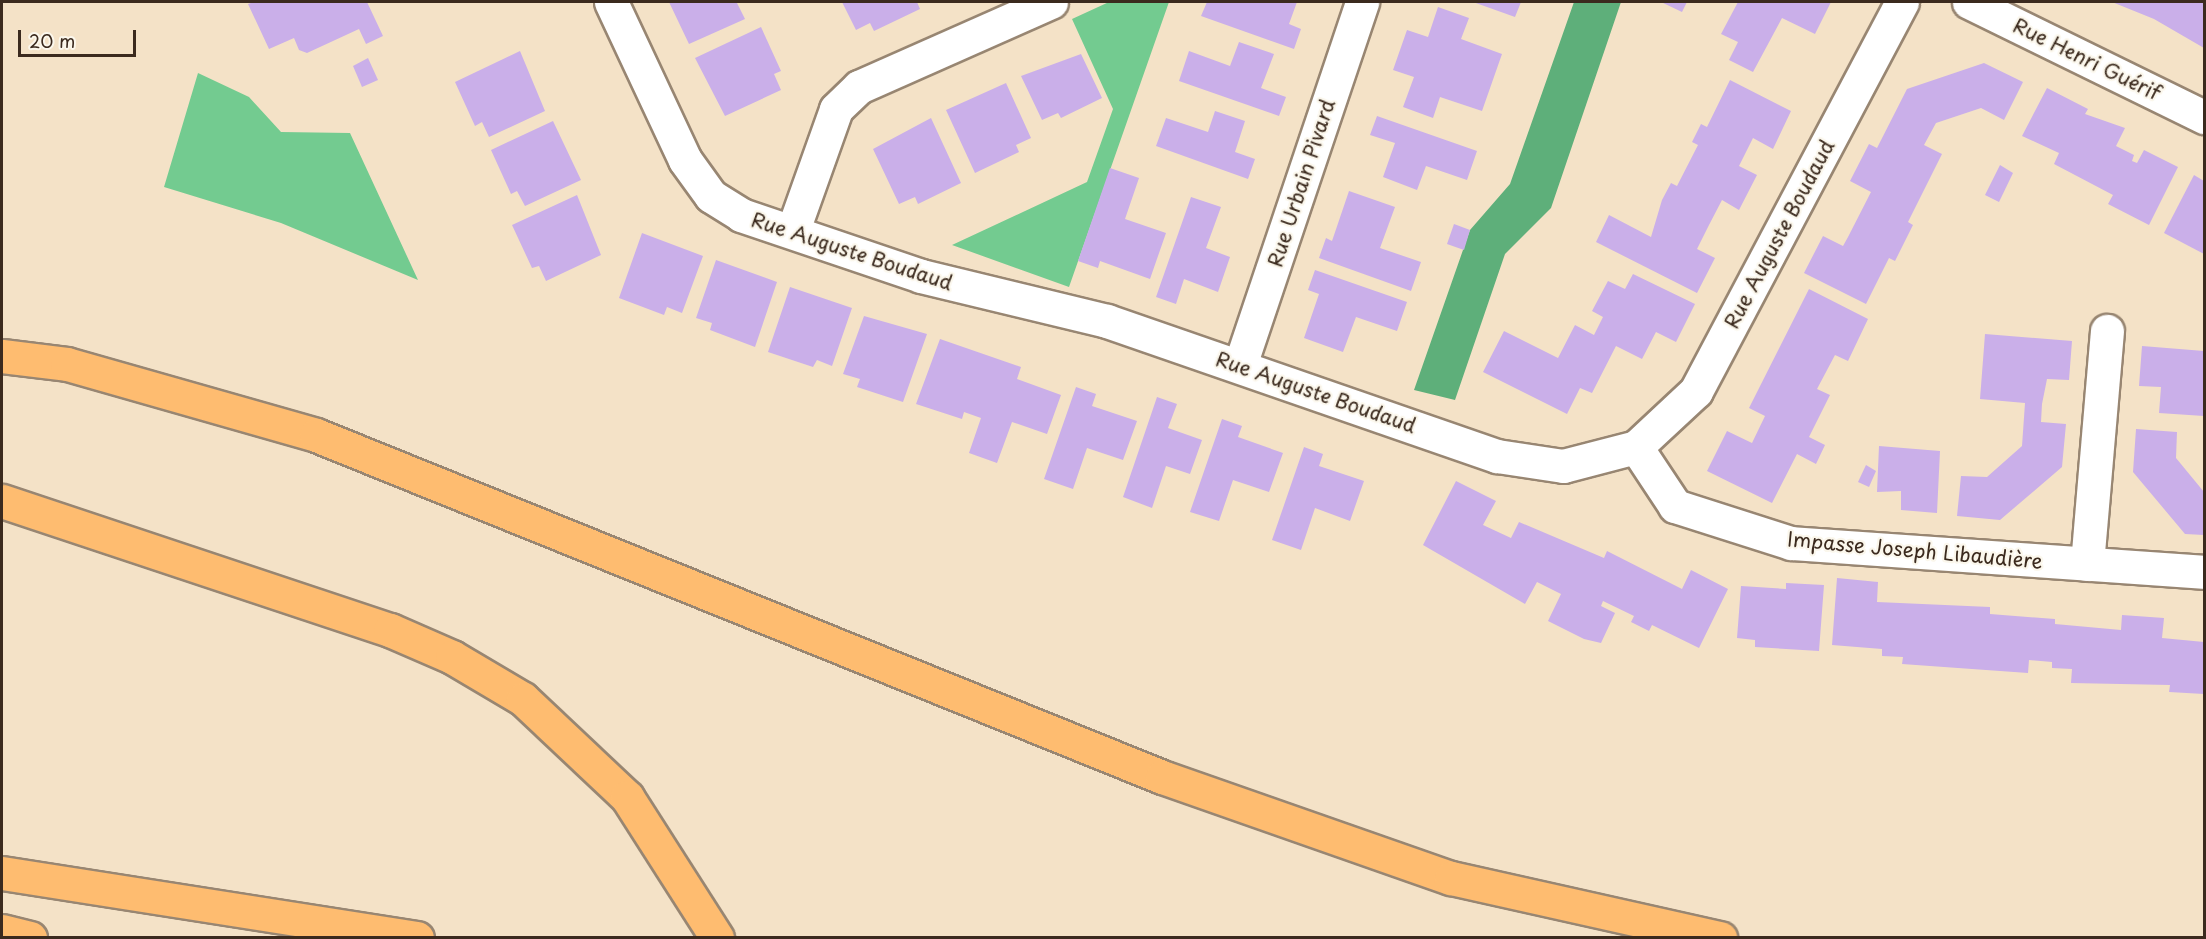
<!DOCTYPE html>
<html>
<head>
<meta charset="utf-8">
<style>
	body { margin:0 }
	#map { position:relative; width:2206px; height:939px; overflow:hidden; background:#f4e2c7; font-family:"Playpen Sans",sans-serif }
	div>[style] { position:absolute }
	.green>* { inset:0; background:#73cb90 }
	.forest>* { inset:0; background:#5eaf7a }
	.building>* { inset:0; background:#caafe9 }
	.roads { filter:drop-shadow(2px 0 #988672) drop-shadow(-2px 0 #988672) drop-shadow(0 2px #988672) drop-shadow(0 -2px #988672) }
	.street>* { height:33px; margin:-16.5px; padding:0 16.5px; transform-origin:16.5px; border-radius:16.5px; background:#fff }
	.highway>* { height:33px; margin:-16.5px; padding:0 16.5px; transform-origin:16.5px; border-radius:16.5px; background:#febc70 }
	span { translate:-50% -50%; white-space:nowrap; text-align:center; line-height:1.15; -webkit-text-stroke:4.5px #fbf7ec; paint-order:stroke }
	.street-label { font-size:20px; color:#3b2a1e }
	.frame { position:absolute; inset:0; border:3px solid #3b2a1e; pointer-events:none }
	.scale { position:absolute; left:18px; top:30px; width:118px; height:27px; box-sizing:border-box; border:3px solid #3b2a1e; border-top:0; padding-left:8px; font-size:18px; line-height:21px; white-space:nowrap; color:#3b2a1e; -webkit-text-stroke:4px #fbf7ec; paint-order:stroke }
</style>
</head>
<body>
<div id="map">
	<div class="green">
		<div style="clip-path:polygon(1109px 2px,1169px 2px,1069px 287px,952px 245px,1087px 182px,1113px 109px,1072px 19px)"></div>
		<div style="clip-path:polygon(198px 73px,249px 97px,281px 132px,350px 133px,418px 280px,281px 223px,164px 187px)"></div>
	</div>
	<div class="forest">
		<div style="clip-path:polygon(1574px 2px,1621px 2px,1551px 208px,1505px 254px,1455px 400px,1414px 390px,1470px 230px,1510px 184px)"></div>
	</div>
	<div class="building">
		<div style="clip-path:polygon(254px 2px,367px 2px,383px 36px,366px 44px,359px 29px,307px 53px,299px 50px,294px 38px,269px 49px,248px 4px)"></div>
		<div style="clip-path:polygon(669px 2px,741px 2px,737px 3px,745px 19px,689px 44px)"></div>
		<div style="clip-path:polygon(842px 2px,917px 2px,920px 9px,874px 31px,870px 23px,856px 30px)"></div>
		<div style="clip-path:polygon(1207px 2px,1297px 2px,1289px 24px,1301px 29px,1294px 49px,1201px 16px)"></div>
		<div style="clip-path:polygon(1473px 2px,1521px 2px,1515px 17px)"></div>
		<div style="clip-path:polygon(1661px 2px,1687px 2px,1682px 12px)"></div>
		<div style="clip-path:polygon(1738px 2px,1831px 2px,1815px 34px,1782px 18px,1753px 72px,1729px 60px,1738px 42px,1721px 34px)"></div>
		<div style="clip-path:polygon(2112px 2px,2204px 2px,2204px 48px,2154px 19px)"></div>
		<div style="clip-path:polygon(1438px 7px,1469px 18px,1461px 39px,1502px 54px,1482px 111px,1440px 97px,1433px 118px,1403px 107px,1414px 77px,1393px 70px,1407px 30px,1428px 37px)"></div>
		<div style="clip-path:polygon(761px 27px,781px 71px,774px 74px,781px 90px,725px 116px,695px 58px)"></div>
		<div style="clip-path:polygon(1239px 42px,1274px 54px,1261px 88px,1286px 97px,1279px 116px,1179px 81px,1189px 51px,1230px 66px)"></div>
		<div style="clip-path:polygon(520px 51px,545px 111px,489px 137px,482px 122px,475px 126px,455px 82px)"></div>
		<div style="clip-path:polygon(1081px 54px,1102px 98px,1061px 118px,1058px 113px,1042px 120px,1021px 76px)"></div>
		<div style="clip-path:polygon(368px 58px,378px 80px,362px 87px,353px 66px)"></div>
		<div style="clip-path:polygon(1984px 63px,2023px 82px,2004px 120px,1981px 108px,1936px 123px,1924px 145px,1942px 154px,1908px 222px,1913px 225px,1895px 261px,1889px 258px,1866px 304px,1804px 273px,1823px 236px,1843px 246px,1848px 237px,1871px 192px,1850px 181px,1869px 144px,1877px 148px,1907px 89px)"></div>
		<div style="clip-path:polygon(1730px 80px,1791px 111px,1773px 149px,1753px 138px,1739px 166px,1757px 175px,1739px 210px,1722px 200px,1709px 225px,1697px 249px,1715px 258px,1697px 293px,1596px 242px,1609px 215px,1651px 237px,1662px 200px,1671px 183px,1677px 186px,1698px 145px,1692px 142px,1701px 124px,1707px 127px)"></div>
		<div style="clip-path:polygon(1006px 83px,1031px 138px,1016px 145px,1019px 152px,975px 173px,946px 110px)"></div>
		<div style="clip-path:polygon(2047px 88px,2088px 109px,2085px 114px,2125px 128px,2116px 146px,2134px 155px,2132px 161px,2137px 163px,2144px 150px,2178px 167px,2149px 225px,2108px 204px,2113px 195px,2054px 164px,2059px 153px,2022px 136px)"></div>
		<div style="clip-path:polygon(1215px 111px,1245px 121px,1235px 152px,1255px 159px,1248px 179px,1156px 146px,1166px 118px,1208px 132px)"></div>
		<div style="clip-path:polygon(1377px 116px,1477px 151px,1467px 180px,1426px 166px,1417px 190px,1383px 177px,1395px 143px,1370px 135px)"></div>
		<div style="clip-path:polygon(931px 118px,961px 183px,918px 204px,915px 197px,899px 204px,873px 149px)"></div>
		<div style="clip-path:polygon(553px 121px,581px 180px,525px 206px,517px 191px,511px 194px,491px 150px)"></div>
		<div style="clip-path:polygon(2000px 165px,2013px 173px,1999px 202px,1985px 195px)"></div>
		<div style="clip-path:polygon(1110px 168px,1139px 178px,1125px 219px,1166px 233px,1150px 279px,1100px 261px,1098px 268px,1078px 261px)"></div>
		<div style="clip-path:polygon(2194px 175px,2204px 181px,2204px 254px,2164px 233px)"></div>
		<div style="clip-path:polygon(1349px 191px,1395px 207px,1380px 248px,1421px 262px,1411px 291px,1319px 258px,1326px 238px,1332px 241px)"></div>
		<div style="clip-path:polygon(577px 195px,601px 255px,546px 281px,539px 266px,532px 268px,512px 225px)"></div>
		<div style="clip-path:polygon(1191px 197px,1221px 207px,1206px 248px,1230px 257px,1218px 292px,1184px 279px,1176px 304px,1156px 297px)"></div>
		<div style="clip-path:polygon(1454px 224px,1470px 230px,1464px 250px,1447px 244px)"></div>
		<div style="clip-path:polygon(642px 233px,703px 256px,682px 313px,667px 307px,664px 315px,619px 298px)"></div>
		<div style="clip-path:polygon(716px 260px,777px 282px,755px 347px,710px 330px,712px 323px,696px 318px)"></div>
		<div style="clip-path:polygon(1315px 270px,1407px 302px,1397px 331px,1356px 317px,1343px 352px,1304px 338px,1319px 294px,1308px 290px)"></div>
		<div style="clip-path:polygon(1633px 274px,1695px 304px,1676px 342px,1656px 332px,1642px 359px,1616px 346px,1592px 393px,1580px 388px,1567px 414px,1483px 372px,1504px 331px,1558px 358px,1575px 325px,1594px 335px,1603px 317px,1592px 311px,1608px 281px,1625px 289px)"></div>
		<div style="clip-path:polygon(790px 287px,852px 308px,832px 366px,817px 360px,813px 367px,768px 352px)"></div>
		<div style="clip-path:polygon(1809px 289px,1868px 319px,1848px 361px,1835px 355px,1817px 389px,1830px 395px,1809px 437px,1825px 445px,1816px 464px,1797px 454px,1772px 503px,1707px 471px,1727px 431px,1752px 443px,1765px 416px,1749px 408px)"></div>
		<div style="clip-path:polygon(864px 316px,927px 334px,903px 402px,857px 387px,860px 379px,843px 374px)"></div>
		<div style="clip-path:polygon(1985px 334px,2072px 341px,2069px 380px,2047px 379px,2042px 404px,2041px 422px,2066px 424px,2062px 467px,2000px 520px,1957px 516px,1961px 476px,1987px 477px,2022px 446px,2025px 403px,1980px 399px)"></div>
		<div style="clip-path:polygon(940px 339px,1021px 367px,1017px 379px,1061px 395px,1047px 434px,1012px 422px,997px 463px,969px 453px,981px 418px,964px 412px,962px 419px,916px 404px)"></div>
		<div style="clip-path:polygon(2142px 346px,2204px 351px,2204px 416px,2159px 413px,2161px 387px,2139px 386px)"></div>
		<div style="clip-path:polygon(1076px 387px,1096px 394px,1092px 406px,1137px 421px,1123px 460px,1087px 448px,1073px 489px,1044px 479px)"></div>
		<div style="clip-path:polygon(1157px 397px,1177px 404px,1168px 428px,1202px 440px,1190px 474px,1166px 466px,1152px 508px,1123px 497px)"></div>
		<div style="clip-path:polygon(1222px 419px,1242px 426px,1238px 437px,1283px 453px,1269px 492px,1233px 480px,1219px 521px,1190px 512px)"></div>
		<div style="clip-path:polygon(2136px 429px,2177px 432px,2176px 458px,2204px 492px,2204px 535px,2185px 534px,2133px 472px)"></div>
		<div style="clip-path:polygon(1879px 446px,1940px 451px,1937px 513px,1901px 510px,1901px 491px,1877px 492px)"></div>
		<div style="clip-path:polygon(1304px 447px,1323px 454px,1319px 466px,1364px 481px,1350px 521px,1315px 508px,1301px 550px,1272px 540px)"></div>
		<div style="clip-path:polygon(1866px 465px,1876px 471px,1869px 487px,1858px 482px)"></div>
		<div style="clip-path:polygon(1456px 481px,1496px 501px,1483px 525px,1511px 538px,1519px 522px,1604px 558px,1607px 551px,1682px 589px,1691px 570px,1728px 589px,1699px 648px,1652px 625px,1649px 631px,1631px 622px,1634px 616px,1603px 601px,1601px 606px,1615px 613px,1601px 643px,1584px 639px,1548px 621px,1561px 594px,1537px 582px,1525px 604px,1423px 545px)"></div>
		<div style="clip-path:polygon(1837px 578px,1878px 582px,1877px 602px,1990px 607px,1990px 614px,2055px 619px,2055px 624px,2121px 630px,2122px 615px,2164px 618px,2162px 638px,2204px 642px,2204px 694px,2169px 692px,2170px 685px,2071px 683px,2072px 669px,2052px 668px,2052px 662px,2029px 660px,2028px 673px,1902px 664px,1903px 657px,1882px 656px,1882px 649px,1832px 645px)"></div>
		<div style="clip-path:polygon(1786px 583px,1824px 585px,1819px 651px,1755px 647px,1755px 640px,1737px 638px,1741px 586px,1786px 589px)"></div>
	</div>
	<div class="roads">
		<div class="street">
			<div style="left:611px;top:2px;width:174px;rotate:64.9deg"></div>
			<div style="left:685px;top:160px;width:44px;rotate:54.2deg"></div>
			<div style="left:711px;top:196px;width:36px;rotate:32deg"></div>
			<div style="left:741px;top:215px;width:190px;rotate:18.7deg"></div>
			<div style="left:921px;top:276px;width:191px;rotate:13.6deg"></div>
			<div style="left:1107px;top:321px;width:413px;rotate:19.1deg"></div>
			<div style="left:1497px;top:456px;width:67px;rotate:8.6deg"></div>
			<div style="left:1563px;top:466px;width:75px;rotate:-14.6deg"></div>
			<div style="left:1636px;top:447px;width:82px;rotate:-43deg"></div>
			<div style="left:1696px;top:391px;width:440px;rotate:-62.1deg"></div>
			<div style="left:1969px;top:2px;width:262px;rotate:26.1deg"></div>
			<div style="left:793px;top:230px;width:128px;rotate:-70.4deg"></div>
			<div style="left:836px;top:109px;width:32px;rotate:-44deg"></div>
			<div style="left:859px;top:87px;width:210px;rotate:-23.9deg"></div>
			<div style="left:1240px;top:365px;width:383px;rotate:-71.4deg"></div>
			<div style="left:1636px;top:447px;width:71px;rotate:56.5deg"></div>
			<div style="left:1675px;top:506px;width:122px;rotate:17.7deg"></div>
			<div style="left:1791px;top:543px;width:414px;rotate:4deg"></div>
			<div style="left:2087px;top:564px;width:234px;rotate:-85.1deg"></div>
		</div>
		<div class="highway">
			<div style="left:2px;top:356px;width:65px;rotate:7deg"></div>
			<div style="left:67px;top:364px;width:259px;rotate:15.9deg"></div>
			<div style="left:316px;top:435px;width:913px;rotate:22.01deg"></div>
			<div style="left:1162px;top:777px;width:306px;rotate:19.3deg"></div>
			<div style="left:1451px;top:878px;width:276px;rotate:12.6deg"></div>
			<div style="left:2px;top:501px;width:409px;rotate:18.4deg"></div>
			<div style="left:390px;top:630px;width:68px;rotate:23.5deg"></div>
			<div style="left:452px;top:657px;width:82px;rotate:30.6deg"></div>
			<div style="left:523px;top:699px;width:143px;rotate:43.3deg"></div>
			<div style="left:627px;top:797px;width:167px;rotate:57.4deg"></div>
			<div style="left:2px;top:873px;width:420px;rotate:8.9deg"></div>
			<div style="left:2px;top:931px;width:29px;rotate:14deg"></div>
		</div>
	</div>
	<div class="street-label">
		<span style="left:2087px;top:59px;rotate:26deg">Rue Henri Guérif</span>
		<span style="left:1301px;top:183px;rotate:-72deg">Rue Urbain Pivard</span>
		<span style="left:1779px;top:234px;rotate:-62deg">Rue Auguste Boudaud</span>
		<span style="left:852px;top:251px;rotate:18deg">Rue Auguste Boudaud</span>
		<span style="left:1316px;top:392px;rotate:19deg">Rue Auguste Boudaud</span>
		<span style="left:1915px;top:550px;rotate:5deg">Impasse Joseph Libaudière</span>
	</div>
	<div class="frame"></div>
	<div class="scale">20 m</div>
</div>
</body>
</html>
